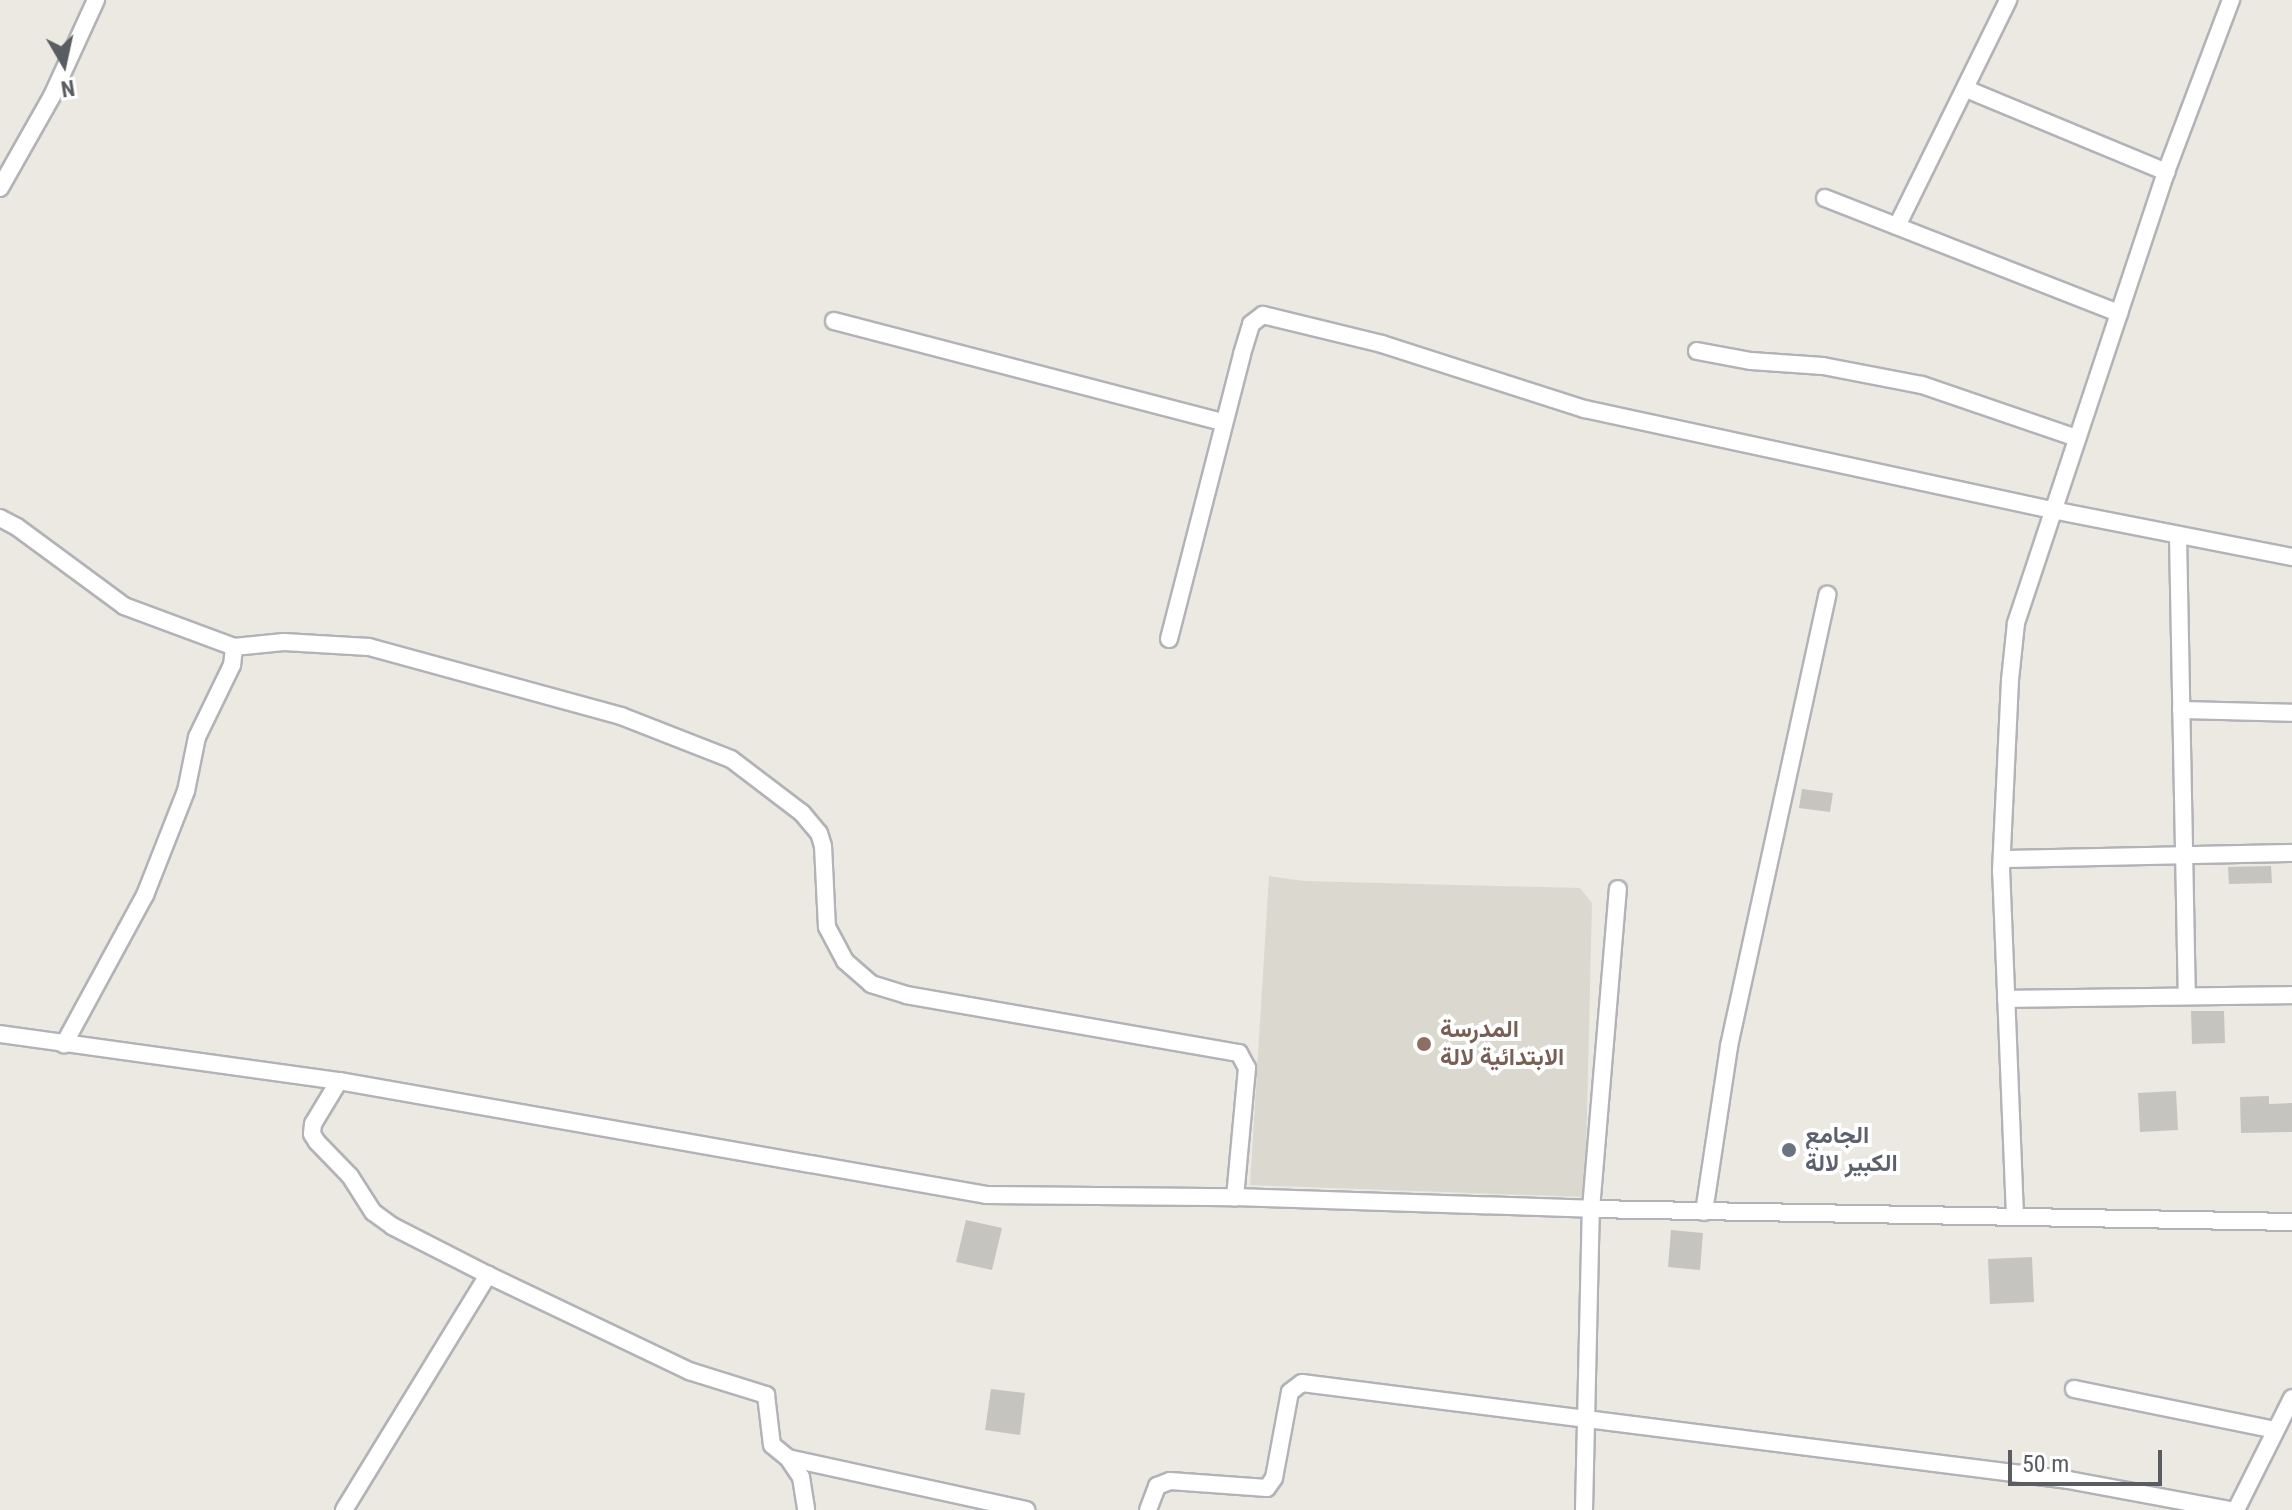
<!DOCTYPE html>
<html>
<head>
<meta charset="utf-8">
<style>
	body { margin:0 }
	#map { position:relative; width:2292px; height:1510px; overflow:hidden; background:#ebe9e1; font-family:"Roboto Condensed",Vazirmatn,sans-serif }
	div>[style] { position:absolute }
	.education>* { inset:0; background:#dbd8cf }
	.building>* { inset:0; background:#c6c4be }
	.roads { filter:drop-shadow(2px 0 #b1b3b7) drop-shadow(-2px 0 #b1b3b7) drop-shadow(0 2px #b1b3b7) drop-shadow(0 -2px #b1b3b7) }
	.street>* { height:16px; margin:-8px; padding:0 8px; transform-origin:8px; border-radius:8px; background:#fff }
	.dots>* { width:22px; height:22px; translate:-50% -50%; box-sizing:border-box; border:4px solid #fff; border-radius:50% }
	span { translate:-50% -50%; white-space:nowrap; text-align:center; line-height:1.15; -webkit-text-stroke:8px #fff; paint-order:stroke }
	.education-label { font-size:24px; color:#785e54; font-weight:700 }
	.left { translate:0 -50%; text-align:left }
	.worship-label { font-size:24px; color:#5b616d; font-weight:700 }
	.north { position:absolute; left:24px; top:24px; width:80px; height:80px; -webkit-text-stroke:6px #fff; paint-order:stroke; rotate:171deg; font-size:22px; font-weight:700; line-height:32px; text-align:center; color:#595c60 }
	.north::after { content:''; display:block; margin:auto; width:28px; height:36px; background:#595c60; clip-path:polygon(50% 0,100% 100%,50% 72%,0 100%) }
	.scale { position:absolute; left:2008px; top:1450px; width:154px; height:36px; box-sizing:border-box; border:4px solid #595c60; border-top:0; padding-left:10px; font-size:24px; line-height:28px; white-space:nowrap; color:#595c60; -webkit-text-stroke:6px #fff; paint-order:stroke }
</style>
</head>
<body>
<div id="map">
	<div class="education">
		<div style="clip-path:polygon(1269px 876px,1304px 881px,1580px 888px,1592px 903px,1585px 1197px,1250px 1185px)"></div>
	</div>
	<div class="building">
		<div style="clip-path:polygon(1802px 789px,1833px 793px,1830px 812px,1799px 808px)"></div>
		<div style="clip-path:polygon(2271px 866px,2272px 883px,2229px 884px,2228px 867px)"></div>
		<div style="clip-path:polygon(2191px 1011px,2224px 1011px,2225px 1043px,2192px 1044px)"></div>
		<div style="clip-path:polygon(2176px 1091px,2178px 1130px,2140px 1132px,2138px 1093px)"></div>
		<div style="clip-path:polygon(2269px 1096px,2269px 1104px,2292px 1103px,2292px 1132px,2241px 1133px,2240px 1097px)"></div>
		<div style="clip-path:polygon(966px 1220px,1002px 1228px,992px 1270px,956px 1262px)"></div>
		<div style="clip-path:polygon(1671px 1230px,1703px 1233px,1700px 1270px,1668px 1267px)"></div>
		<div style="clip-path:polygon(2032px 1257px,2034px 1302px,1990px 1304px,1988px 1259px)"></div>
		<div style="clip-path:polygon(991px 1389px,1025px 1393px,1020px 1435px,985px 1430px)"></div>
	</div>
	<div class="roads">
		<div class="street">
			<div style="left:1966px;top:89px;width:217px;rotate:22.5deg"></div>
			<div style="left:0;top:188px;width:106px;rotate:-60.5deg"></div>
			<div style="left:52px;top:96px;width:106px;rotate:-65.4deg"></div>
			<div style="left:1825px;top:198px;width:316px;rotate:21.4deg"></div>
			<div style="left:1897px;top:226px;width:252px;rotate:-63.8deg"></div>
			<div style="left:834px;top:321px;width:402px;rotate:14.6deg"></div>
			<div style="left:1697px;top:351px;width:55px;rotate:10.5deg"></div>
			<div style="left:1751px;top:361px;width:72px;rotate:4deg"></div>
			<div style="left:1823px;top:366px;width:101px;rotate:10.9deg"></div>
			<div style="left:1922px;top:385px;width:164px;rotate:18.9deg"></div>
			<div style="left:0;top:518px;width:19px;rotate:28deg"></div>
			<div style="left:17px;top:527px;width:133px;rotate:36.4deg"></div>
			<div style="left:124px;top:606px;width:117px;rotate:20.4deg"></div>
			<div style="left:234px;top:647px;width:18px;rotate:96deg"></div>
			<div style="left:232px;top:665px;width:80px;rotate:115.9deg"></div>
			<div style="left:197px;top:737px;width:55px;rotate:101.5deg"></div>
			<div style="left:186px;top:791px;width:112px;rotate:111.5deg"></div>
			<div style="left:145px;top:895px;width:170px;rotate:118.5deg"></div>
			<div style="left:2178px;top:536px;width:460px;rotate:88.9deg"></div>
			<div style="left:1169px;top:639px;width:294px;rotate:-75.6deg"></div>
			<div style="left:1242px;top:354px;width:31px;rotate:-73deg"></div>
			<div style="left:1251px;top:324px;width:15px;rotate:-37deg"></div>
			<div style="left:1263px;top:315px;width:122px;rotate:13.7deg"></div>
			<div style="left:1382px;top:344px;width:213px;rotate:17.8deg"></div>
			<div style="left:1585px;top:409px;width:478px;rotate:12.2deg"></div>
			<div style="left:2052px;top:510px;width:245px;rotate:11.1deg"></div>
			<div style="left:234px;top:647px;width:50px;rotate:-5.7deg"></div>
			<div style="left:284px;top:642px;width:85px;rotate:3.4deg"></div>
			<div style="left:369px;top:647px;width:261px;rotate:15.3deg"></div>
			<div style="left:621px;top:716px;width:118px;rotate:21.4deg"></div>
			<div style="left:731px;top:759px;width:89px;rotate:37.3deg"></div>
			<div style="left:802px;top:813px;width:26px;rotate:50deg"></div>
			<div style="left:819px;top:833px;width:14px;rotate:73deg"></div>
			<div style="left:823px;top:846px;width:81px;rotate:87.2deg"></div>
			<div style="left:827px;top:927px;width:38px;rotate:62deg"></div>
			<div style="left:845px;top:961px;width:35px;rotate:41deg"></div>
			<div style="left:871px;top:984px;width:37px;rotate:17deg"></div>
			<div style="left:906px;top:995px;width:338px;rotate:9.9deg"></div>
			<div style="left:1239px;top:1053px;width:17px;rotate:62deg"></div>
			<div style="left:1247px;top:1068px;width:130px;rotate:95.3deg"></div>
			<div style="left:2181px;top:710px;width:111px;rotate:1.5deg"></div>
			<div style="left:2002px;top:859px;width:290px;rotate:-1.2deg"></div>
			<div style="left:2006px;top:999px;width:286px;rotate:-0.8deg"></div>
			<div style="left:0;top:1034px;width:342px;rotate:7.9deg"></div>
			<div style="left:339px;top:1081px;width:657px;rotate:9.99deg"></div>
			<div style="left:986px;top:1195px;width:249px;rotate:0.5deg"></div>
			<div style="left:1235px;top:1197px;width:356px;rotate:1.9deg"></div>
			<div style="left:1591px;top:1209px;width:701px;rotate:1.06deg"></div>
			<div style="left:339px;top:1081px;width:50px;rotate:121.2deg"></div>
			<div style="left:313px;top:1124px;width:10px;rotate:96deg"></div>
			<div style="left:312px;top:1134px;width:9px;rotate:58deg"></div>
			<div style="left:317px;top:1142px;width:47px;rotate:45.9deg"></div>
			<div style="left:350px;top:1176px;width:43px;rotate:57.4deg"></div>
			<div style="left:373px;top:1212px;width:24px;rotate:36deg"></div>
			<div style="left:392px;top:1226px;width:108px;rotate:27deg"></div>
			<div style="left:1704px;top:1212px;width:168px;rotate:-81.4deg"></div>
			<div style="left:1729px;top:1046px;width:462px;rotate:-77.7deg"></div>
			<div style="left:2015px;top:1216px;width:345px;rotate:-92.3deg"></div>
			<div style="left:2001px;top:871px;width:191px;rotate:-87.3deg"></div>
			<div style="left:2010px;top:680px;width:57px;rotate:-84deg"></div>
			<div style="left:2016px;top:623px;width:475px;rotate:-71.6deg"></div>
			<div style="left:2166px;top:172px;width:184px;rotate:-69.3deg"></div>
			<div style="left:2074px;top:1389px;width:205px;rotate:11.5deg"></div>
			<div style="left:788px;top:1458px;width:244px;rotate:12.3deg"></div>
			<div style="left:344px;top:1510px;width:276px;rotate:-58.5deg"></div>
			<div style="left:488px;top:1275px;width:223px;rotate:25.5deg"></div>
			<div style="left:689px;top:1371px;width:81px;rotate:17.3deg"></div>
			<div style="left:766px;top:1395px;width:50px;rotate:83.2deg"></div>
			<div style="left:772px;top:1445px;width:21px;rotate:39deg"></div>
			<div style="left:788px;top:1458px;width:23px;rotate:56deg"></div>
			<div style="left:801px;top:1477px;width:33px;rotate:81deg"></div>
			<div style="left:1148px;top:1510px;width:26px;rotate:-69deg"></div>
			<div style="left:1157px;top:1486px;width:14px;rotate:-21deg"></div>
			<div style="left:1170px;top:1481px;width:97px;rotate:4.1deg"></div>
			<div style="left:1267px;top:1488px;width:12px;rotate:-55deg"></div>
			<div style="left:1274px;top:1478px;width:87px;rotate:-79.5deg"></div>
			<div style="left:1290px;top:1392px;width:15px;rotate:-37deg"></div>
			<div style="left:1302px;top:1383px;width:773px;rotate:7.21deg"></div>
			<div style="left:2069px;top:1480px;width:163px;rotate:10.6deg"></div>
			<div style="left:1584px;top:1510px;width:301px;rotate:-88.7deg"></div>
			<div style="left:1591px;top:1209px;width:321px;rotate:-85.2deg"></div>
			<div style="left:2236px;top:1510px;width:125px;rotate:-63.4deg"></div>
		</div>
	</div>
	<div class="dots">
		<div style="left:1424px;top:1044px;background:#8d6e63"></div>
		<div style="left:1789px;top:1150px;background:#6b7280"></div>
	</div>
	<div class="education-label">
		<span class="left" style="left:1440px;top:1044px">المدرسة<br>الابتدائية لالة</span>
	</div>
	<div class="worship-label">
		<span class="left" style="left:1805px;top:1150px">الجامع<br>الكبير لالة</span>
	</div>
	<div class="north">N</div>
	<div class="scale">50 m</div>
</div>
</body>
</html>
